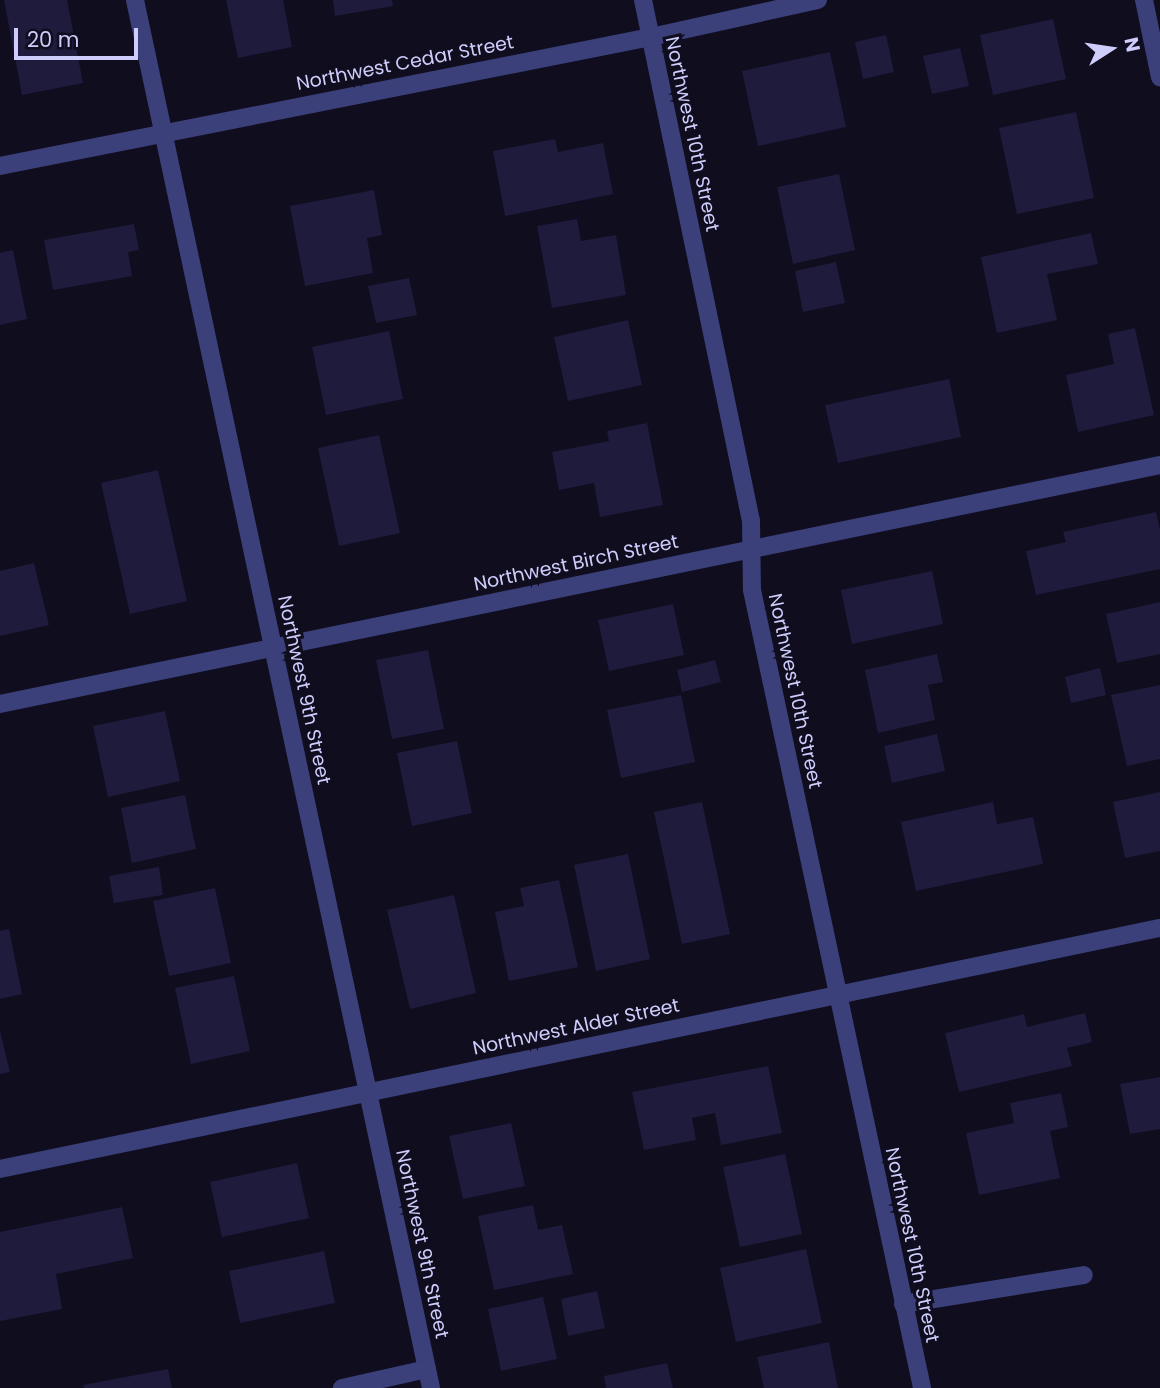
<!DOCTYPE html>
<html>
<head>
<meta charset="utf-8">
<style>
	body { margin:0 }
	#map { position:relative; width:1160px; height:1388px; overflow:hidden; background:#0f0d1e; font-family:Poppins,sans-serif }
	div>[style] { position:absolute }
	.building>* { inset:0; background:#1e1b3d }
	.minor>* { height:18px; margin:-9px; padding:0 9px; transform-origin:9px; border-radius:9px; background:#3b3f7a }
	span { translate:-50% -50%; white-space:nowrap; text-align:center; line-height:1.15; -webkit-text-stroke:6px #0f0d1e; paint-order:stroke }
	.street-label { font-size:19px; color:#cecdfc }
	.north { position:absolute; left:1076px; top:14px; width:70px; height:70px; -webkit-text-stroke:5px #0f0d1e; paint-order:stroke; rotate:78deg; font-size:19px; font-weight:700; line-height:28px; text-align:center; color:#cecdfc }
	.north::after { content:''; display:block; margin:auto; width:24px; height:32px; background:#cecdfc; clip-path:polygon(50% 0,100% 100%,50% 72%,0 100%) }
	.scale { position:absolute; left:14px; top:28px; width:124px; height:32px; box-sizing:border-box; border:4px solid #cecdfc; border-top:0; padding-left:9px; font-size:21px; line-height:24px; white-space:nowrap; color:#cecdfc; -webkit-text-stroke:5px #0f0d1e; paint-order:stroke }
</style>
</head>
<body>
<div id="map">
	<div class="building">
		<div style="clip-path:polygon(4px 0,67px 0,83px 83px,22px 95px)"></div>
		<div style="clip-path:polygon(226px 0,283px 0,292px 47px,238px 58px)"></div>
		<div style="clip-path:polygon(333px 0,392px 0,393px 6px,335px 16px)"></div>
		<div style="clip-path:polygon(1053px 19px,1066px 79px,993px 95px,980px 35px)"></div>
		<div style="clip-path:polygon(886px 35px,894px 72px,863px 79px,855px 42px)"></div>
		<div style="clip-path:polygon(960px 48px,969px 86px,932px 94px,923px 56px)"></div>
		<div style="clip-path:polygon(830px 52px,846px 127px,758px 146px,742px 71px)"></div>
		<div style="clip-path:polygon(1076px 112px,1094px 198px,1017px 214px,999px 128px)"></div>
		<div style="clip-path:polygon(555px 139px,558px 152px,603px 143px,613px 194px,505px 216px,493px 151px)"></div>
		<div style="clip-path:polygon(839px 174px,855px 250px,793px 264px,777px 187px)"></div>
		<div style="clip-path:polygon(374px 190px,382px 235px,367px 238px,373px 273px,305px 286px,290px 206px)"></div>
		<div style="clip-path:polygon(577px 219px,581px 241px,616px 235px,626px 295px,552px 308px,537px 226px)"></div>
		<div style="clip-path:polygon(134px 224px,139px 250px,128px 252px,132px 276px,53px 290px,44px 240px)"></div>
		<div style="clip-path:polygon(1091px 233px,1098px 264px,1047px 274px,1057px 320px,997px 333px,981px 257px)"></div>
		<div style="clip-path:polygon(13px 250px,27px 319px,0 325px,0 253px)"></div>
		<div style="clip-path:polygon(836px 262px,845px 303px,803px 312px,795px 271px)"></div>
		<div style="clip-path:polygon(409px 278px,417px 315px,376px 323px,368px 286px)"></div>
		<div style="clip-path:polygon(628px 320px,642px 385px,568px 401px,554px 337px)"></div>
		<div style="clip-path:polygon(1135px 328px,1154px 415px,1078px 432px,1066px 375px,1114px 364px,1108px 334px)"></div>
		<div style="clip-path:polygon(389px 331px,403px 399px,326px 415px,312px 347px)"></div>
		<div style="clip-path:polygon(949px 379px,961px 437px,838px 463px,825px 405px)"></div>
		<div style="clip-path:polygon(647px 423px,663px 505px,600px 517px,594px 483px,559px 490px,552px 452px,609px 441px,607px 431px)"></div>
		<div style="clip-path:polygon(379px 435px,400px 533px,339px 546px,318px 448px)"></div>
		<div style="clip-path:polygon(158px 470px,187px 601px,130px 614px,101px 483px)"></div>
		<div style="clip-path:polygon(1156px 512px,1160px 530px,1160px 569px,1036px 595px,1026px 551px,1066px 542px,1063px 532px)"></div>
		<div style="clip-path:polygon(34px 563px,49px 625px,0 636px,0 571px)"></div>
		<div style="clip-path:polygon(932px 571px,943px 624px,852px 644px,841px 590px)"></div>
		<div style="clip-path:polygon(1160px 602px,1160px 654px,1117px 663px,1106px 614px)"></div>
		<div style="clip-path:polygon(673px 604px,684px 655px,609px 671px,598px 620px)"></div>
		<div style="clip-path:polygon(428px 650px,444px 729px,392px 739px,376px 660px)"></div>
		<div style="clip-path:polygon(937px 654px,943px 682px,928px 685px,935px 720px,878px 733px,865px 670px)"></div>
		<div style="clip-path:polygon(715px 660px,721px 682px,682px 692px,677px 670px)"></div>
		<div style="clip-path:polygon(1100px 668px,1106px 695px,1071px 703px,1065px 677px)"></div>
		<div style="clip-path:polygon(1160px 685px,1160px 759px,1127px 766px,1111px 695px)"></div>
		<div style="clip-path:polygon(681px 695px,695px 762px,621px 778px,607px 710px)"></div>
		<div style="clip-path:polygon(165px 711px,180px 781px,108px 797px,93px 726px)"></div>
		<div style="clip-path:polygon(937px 734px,945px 771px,892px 783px,884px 746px)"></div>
		<div style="clip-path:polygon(457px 741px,472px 813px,412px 826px,397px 753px)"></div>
		<div style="clip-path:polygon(1160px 792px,1160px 851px,1125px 858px,1113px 802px)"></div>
		<div style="clip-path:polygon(185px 795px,196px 849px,132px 863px,121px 808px)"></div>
		<div style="clip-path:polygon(702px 802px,730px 934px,682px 944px,654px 812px)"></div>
		<div style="clip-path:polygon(993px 802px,997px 824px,1033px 817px,1043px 864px,916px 891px,901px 822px)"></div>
		<div style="clip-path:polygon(628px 854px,650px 959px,596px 971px,574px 865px)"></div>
		<div style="clip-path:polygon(159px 867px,163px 895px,114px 903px,109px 876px)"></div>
		<div style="clip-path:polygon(559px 880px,578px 967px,509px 981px,495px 912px,524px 906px,520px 888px)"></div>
		<div style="clip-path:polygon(215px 888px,231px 963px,169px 976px,153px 901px)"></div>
		<div style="clip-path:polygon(454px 895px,476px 993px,410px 1009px,387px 910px)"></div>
		<div style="clip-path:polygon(9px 929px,22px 994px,0 999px,0 931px)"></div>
		<div style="clip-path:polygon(234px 976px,250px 1051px,191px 1064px,175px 988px)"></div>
		<div style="clip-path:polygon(1085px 1013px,1092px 1042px,1067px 1048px,1072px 1066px,959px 1092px,945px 1033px,1024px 1014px,1027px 1027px)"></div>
		<div style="clip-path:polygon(0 1031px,10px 1072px,0 1074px)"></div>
		<div style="clip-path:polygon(768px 1066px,782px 1133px,721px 1145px,715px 1113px,692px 1118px,696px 1140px,644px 1150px,632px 1092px)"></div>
		<div style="clip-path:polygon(1160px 1077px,1160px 1129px,1130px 1134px,1120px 1084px)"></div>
		<div style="clip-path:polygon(1061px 1093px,1068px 1127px,1050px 1131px,1060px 1178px,979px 1195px,966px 1133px,1014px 1123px,1010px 1103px)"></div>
		<div style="clip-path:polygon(511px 1123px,525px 1186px,463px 1199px,449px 1136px)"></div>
		<div style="clip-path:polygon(785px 1154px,802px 1234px,740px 1247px,723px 1167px)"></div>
		<div style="clip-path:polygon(297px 1163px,309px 1218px,222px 1237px,210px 1182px)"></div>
		<div style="clip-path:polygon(533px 1205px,538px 1230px,562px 1225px,573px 1274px,494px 1290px,478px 1216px)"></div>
		<div style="clip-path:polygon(122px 1207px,133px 1258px,56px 1274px,62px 1309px,0 1321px,0 1232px)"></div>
		<div style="clip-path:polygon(806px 1249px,822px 1323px,736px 1342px,720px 1268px)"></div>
		<div style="clip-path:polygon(324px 1251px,335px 1303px,240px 1323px,229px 1271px)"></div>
		<div style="clip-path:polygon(597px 1291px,605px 1328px,568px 1336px,561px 1299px)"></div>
		<div style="clip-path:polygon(543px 1297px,557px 1359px,501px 1371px,488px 1309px)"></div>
		<div style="clip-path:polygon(829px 1342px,838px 1388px,764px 1388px,757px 1357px)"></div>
		<div style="clip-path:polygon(667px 1363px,673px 1388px,606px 1388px,604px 1376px)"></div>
		<div style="clip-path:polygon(168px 1369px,172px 1388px,84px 1388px,83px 1385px)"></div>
	</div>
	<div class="minor">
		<div style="left:135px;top:0;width:1419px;rotate:77.96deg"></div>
		<div style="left:643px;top:0;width:532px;rotate:78.29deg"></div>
		<div style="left:751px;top:521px;width:69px;rotate:89.2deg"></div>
		<div style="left:752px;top:590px;width:816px;rotate:77.97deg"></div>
		<div style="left:1144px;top:0;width:79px;rotate:78.3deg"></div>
		<div style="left:0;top:166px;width:664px;rotate:-11.21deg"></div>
		<div style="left:651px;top:37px;width:171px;rotate:-12.5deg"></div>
		<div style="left:0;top:704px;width:1184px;rotate:-11.64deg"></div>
		<div style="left:0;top:1169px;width:1185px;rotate:-11.74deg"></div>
		<div style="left:903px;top:1304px;width:183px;rotate:-9.1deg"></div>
		<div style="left:342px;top:1388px;width:87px;rotate:-12.6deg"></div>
	</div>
	<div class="street-label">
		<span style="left:405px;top:63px;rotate:-11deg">Northwest Cedar Street</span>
		<span style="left:692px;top:134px;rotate:78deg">Northwest 10th Street</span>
		<span style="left:576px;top:563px;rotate:-12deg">Northwest Birch Street</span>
		<span style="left:304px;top:690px;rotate:78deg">Northwest 9th Street</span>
		<span style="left:795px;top:691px;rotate:78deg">Northwest 10th Street</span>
		<span style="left:576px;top:1027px;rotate:-12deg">Northwest Alder Street</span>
		<span style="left:422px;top:1244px;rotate:78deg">Northwest 9th Street</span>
		<span style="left:912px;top:1245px;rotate:78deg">Northwest 10th Street</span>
	</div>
	<div class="north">N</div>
	<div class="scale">20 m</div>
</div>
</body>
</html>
